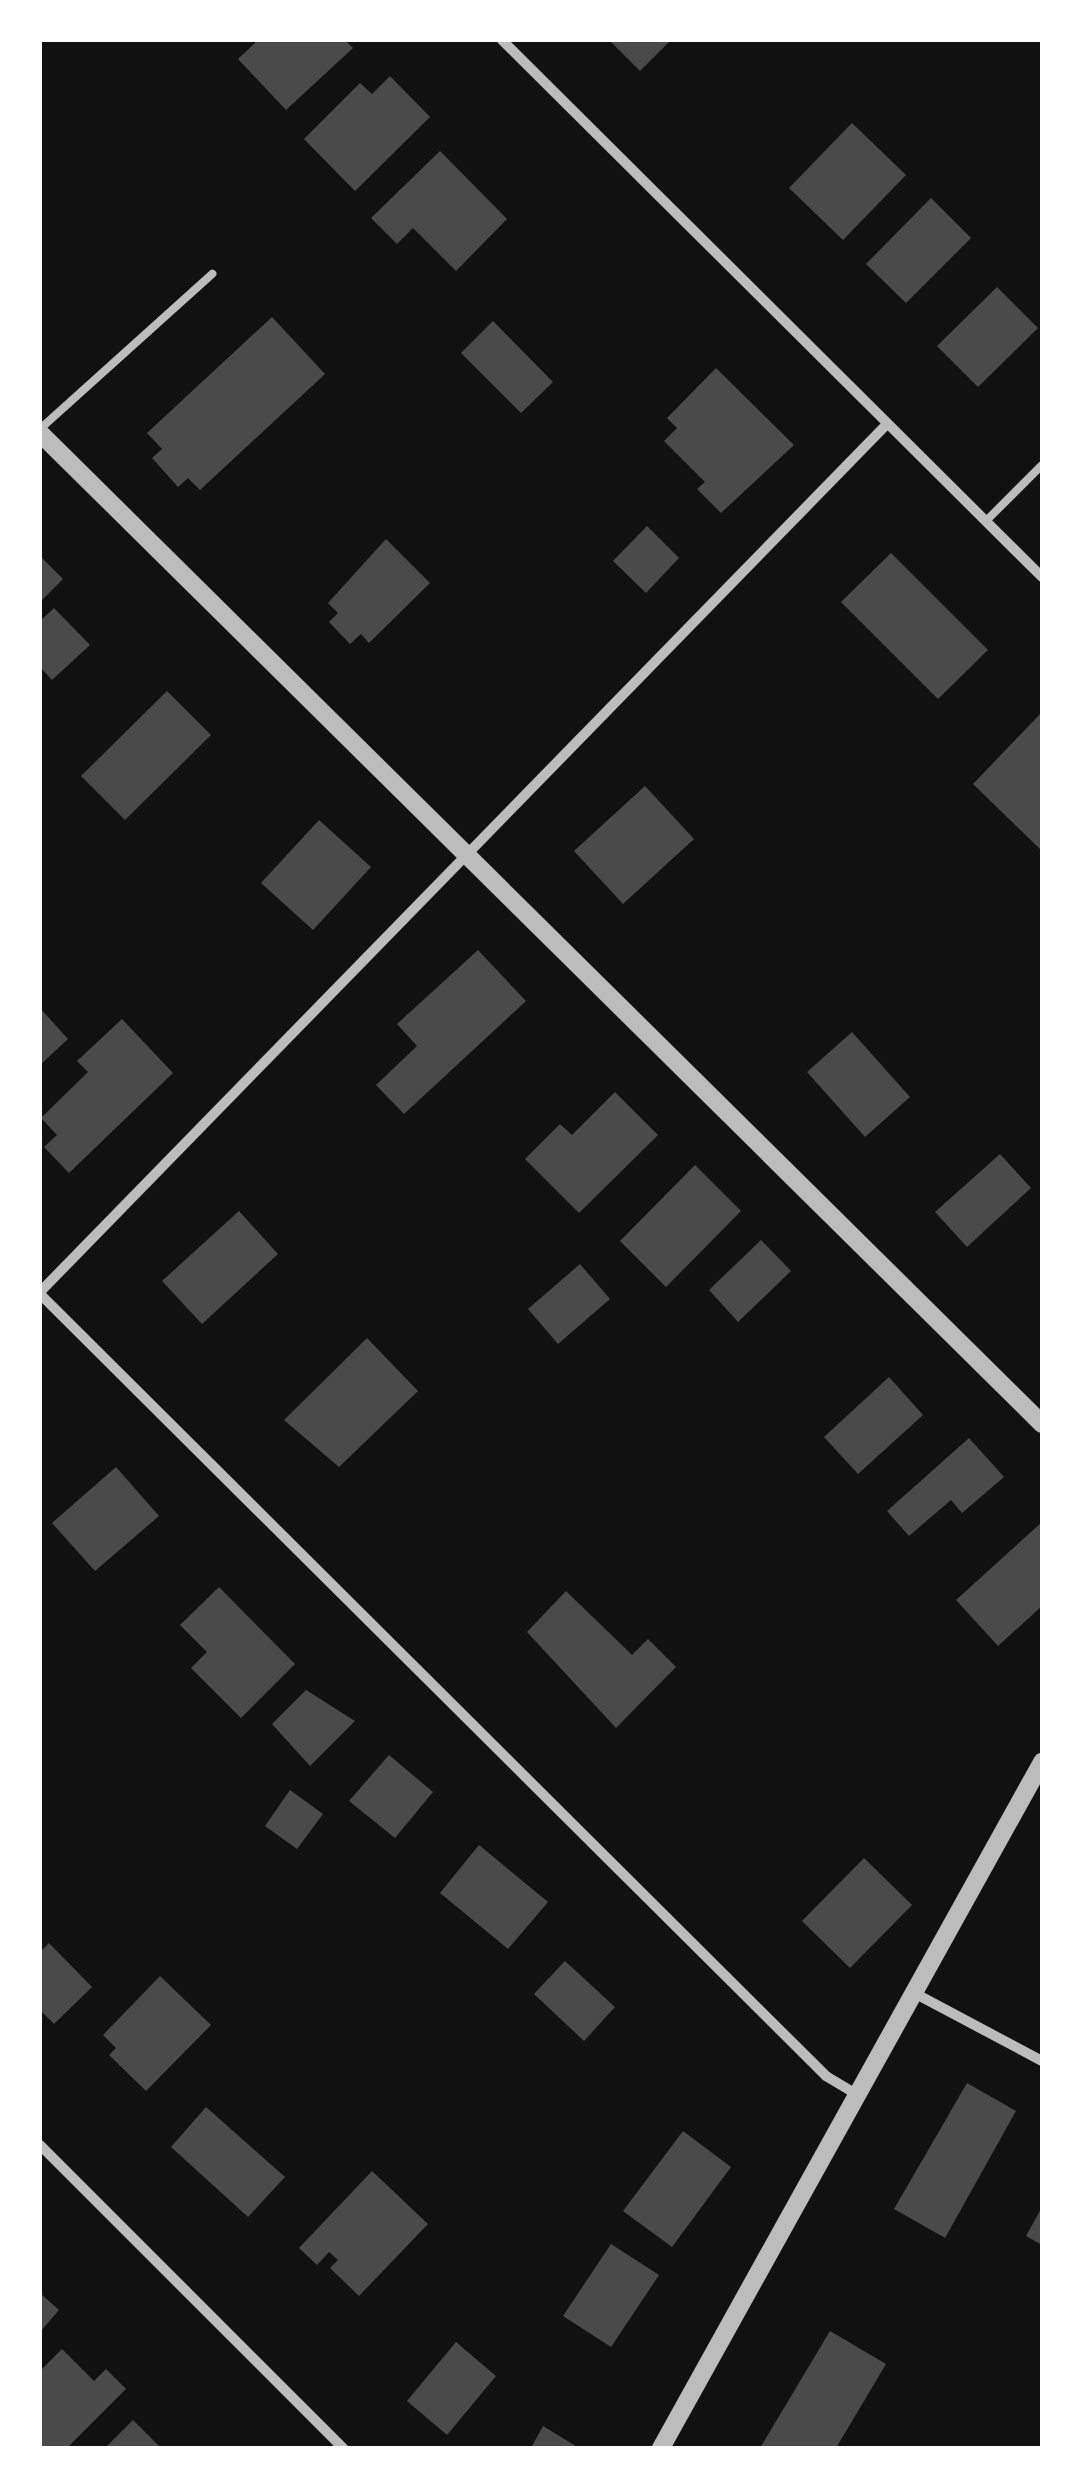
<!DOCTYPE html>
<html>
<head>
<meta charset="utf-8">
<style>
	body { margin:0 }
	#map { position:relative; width:1082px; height:2488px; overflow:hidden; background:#111; font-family:Figtree,sans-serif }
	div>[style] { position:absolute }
	.building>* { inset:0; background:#4a4a4a }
	.service>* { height:8px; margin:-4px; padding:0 4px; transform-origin:4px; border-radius:4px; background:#bcbcbc }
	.minor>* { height:10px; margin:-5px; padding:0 5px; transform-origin:5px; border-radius:5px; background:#bcbcbc }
	.tertiary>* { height:18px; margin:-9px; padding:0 9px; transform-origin:9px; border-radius:9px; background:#bcbcbc }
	span { translate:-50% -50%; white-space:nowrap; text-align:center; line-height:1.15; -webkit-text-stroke:10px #fff; paint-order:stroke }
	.frame { position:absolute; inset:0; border:42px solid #fff; pointer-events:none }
</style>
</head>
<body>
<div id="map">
	<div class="building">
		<div style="clip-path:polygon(258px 40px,345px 40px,353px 48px,286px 110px,238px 59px)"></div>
		<div style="clip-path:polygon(609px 40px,671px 40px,640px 71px)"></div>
		<div style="clip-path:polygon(390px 76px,430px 117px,355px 191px,304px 139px,360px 83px,372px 94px)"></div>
		<div style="clip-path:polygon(852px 123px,906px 175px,843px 240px,789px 188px)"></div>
		<div style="clip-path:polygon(440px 151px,507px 219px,456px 271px,413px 228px,397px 244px,371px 218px)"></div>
		<div style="clip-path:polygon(931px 198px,971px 238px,906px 303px,866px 264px)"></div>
		<div style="clip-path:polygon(997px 287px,1038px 328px,978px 387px,937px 346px)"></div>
		<div style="clip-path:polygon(272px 317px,325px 374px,200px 490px,188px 478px,178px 487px,152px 458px,162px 449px,147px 433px)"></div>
		<div style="clip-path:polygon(493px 321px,553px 382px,521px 413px,461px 353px)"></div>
		<div style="clip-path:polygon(716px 368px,794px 445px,721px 513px,697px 489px,705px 482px,664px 441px,677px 428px,667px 418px)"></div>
		<div style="clip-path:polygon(647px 526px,679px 558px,646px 593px,613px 561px)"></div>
		<div style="clip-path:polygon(386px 539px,430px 583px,369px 643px,361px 634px,350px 644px,329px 622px,338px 613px,328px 603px)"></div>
		<div style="clip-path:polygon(891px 553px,988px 650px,938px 699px,841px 602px)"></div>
		<div style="clip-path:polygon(40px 556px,63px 579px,40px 602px)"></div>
		<div style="clip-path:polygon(54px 608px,90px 645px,52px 680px,40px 667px,40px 621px)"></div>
		<div style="clip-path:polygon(167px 691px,211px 735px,125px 820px,81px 776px)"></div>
		<div style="clip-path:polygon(1042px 712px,1042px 851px,973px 784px)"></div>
		<div style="clip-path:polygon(645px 786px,694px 839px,623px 904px,574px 851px)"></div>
		<div style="clip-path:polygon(319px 820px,371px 867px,313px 930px,261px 883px)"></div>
		<div style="clip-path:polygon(478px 950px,526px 1001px,404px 1114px,376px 1085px,417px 1046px,397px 1024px)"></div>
		<div style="clip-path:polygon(40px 1008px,68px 1039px,40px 1065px)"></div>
		<div style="clip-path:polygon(122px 1019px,173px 1073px,69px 1173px,44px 1147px,57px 1135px,41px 1118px,88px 1072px,77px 1061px)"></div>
		<div style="clip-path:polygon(852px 1032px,910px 1097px,865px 1137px,807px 1072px)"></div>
		<div style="clip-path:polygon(615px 1092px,658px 1135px,579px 1213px,525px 1159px,560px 1124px,572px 1135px)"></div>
		<div style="clip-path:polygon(1000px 1154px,1031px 1188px,967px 1247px,935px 1212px)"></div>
		<div style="clip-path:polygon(695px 1165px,741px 1211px,666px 1287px,620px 1241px)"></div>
		<div style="clip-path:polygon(239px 1211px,278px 1254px,202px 1324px,162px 1281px)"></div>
		<div style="clip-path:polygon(761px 1240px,791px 1271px,738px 1322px,709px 1290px)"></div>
		<div style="clip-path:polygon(580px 1264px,610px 1299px,558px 1344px,528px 1309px)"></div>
		<div style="clip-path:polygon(367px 1338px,418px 1391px,339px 1467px,284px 1420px)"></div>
		<div style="clip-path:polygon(889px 1377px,923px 1415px,858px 1474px,824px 1437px)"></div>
		<div style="clip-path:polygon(969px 1438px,1004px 1477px,962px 1513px,951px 1500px,909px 1536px,887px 1511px)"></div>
		<div style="clip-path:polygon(116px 1467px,159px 1516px,95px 1571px,52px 1523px)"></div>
		<div style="clip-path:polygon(1042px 1522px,1042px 1606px,998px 1646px,956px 1600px)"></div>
		<div style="clip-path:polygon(219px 1587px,295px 1664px,241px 1718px,191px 1668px,207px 1652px,180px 1625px)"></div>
		<div style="clip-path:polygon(566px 1591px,632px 1655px,648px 1639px,676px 1667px,616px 1728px,527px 1632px)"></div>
		<div style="clip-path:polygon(306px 1690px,355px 1721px,310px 1766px,272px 1724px)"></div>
		<div style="clip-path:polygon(389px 1755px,433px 1792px,395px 1838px,349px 1801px)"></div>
		<div style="clip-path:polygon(290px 1790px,323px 1814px,297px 1849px,265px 1826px)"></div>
		<div style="clip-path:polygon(479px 1845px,548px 1902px,508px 1949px,440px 1893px)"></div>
		<div style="clip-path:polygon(864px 1858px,912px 1905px,850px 1968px,802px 1921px)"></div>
		<div style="clip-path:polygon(49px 1943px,92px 1987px,54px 2024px,40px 2010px,40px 1952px)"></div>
		<div style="clip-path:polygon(565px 1961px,615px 2007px,584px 2041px,534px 1994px)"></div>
		<div style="clip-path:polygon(160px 1976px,211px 2025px,146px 2091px,109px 2055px,116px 2048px,103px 2035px)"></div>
		<div style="clip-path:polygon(967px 2083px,1016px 2111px,945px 2238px,894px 2209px)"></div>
		<div style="clip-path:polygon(206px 2107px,285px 2177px,248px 2217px,171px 2147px)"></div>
		<div style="clip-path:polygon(683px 2131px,731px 2167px,672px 2247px,623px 2211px)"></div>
		<div style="clip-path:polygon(372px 2171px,428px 2224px,359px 2296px,330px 2268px,338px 2260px,329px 2252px,317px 2265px,299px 2248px)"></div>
		<div style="clip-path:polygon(1042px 2207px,1042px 2245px,1026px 2236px)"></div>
		<div style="clip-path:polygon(611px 2244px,659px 2275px,611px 2347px,563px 2316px)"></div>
		<div style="clip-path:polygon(40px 2293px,59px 2310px,40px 2332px)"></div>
		<div style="clip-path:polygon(830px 2331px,886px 2364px,836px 2448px,760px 2448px)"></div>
		<div style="clip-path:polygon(456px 2342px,496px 2376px,447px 2435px,407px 2401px)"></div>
		<div style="clip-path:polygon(62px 2349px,94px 2381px,106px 2369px,126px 2389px,67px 2448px,40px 2448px,40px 2371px)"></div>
		<div style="clip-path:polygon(133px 2420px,161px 2448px,105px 2448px)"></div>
		<div style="clip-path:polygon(543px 2426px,579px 2448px,531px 2448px)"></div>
	</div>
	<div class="service">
		<div style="left:40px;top:429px;width:232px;rotate:-42deg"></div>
		<div style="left:986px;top:521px;width:79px;rotate:-45deg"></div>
	</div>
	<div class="minor">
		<div style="left:502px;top:40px;width:762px;rotate:44.84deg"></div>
		<div style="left:40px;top:1292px;width:1211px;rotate:-45.7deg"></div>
		<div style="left:40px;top:1294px;width:1109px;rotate:44.85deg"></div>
		<div style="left:826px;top:2076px;width:37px;rotate:31deg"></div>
		<div style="left:918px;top:1995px;width:140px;rotate:28deg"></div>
		<div style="left:40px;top:2145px;width:429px;rotate:45deg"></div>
	</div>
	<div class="tertiary">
		<div style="left:40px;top:433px;width:1409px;rotate:44.68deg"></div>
		<div style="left:661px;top:2448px;width:785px;rotate:-60.95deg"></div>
	</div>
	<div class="frame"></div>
</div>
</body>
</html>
